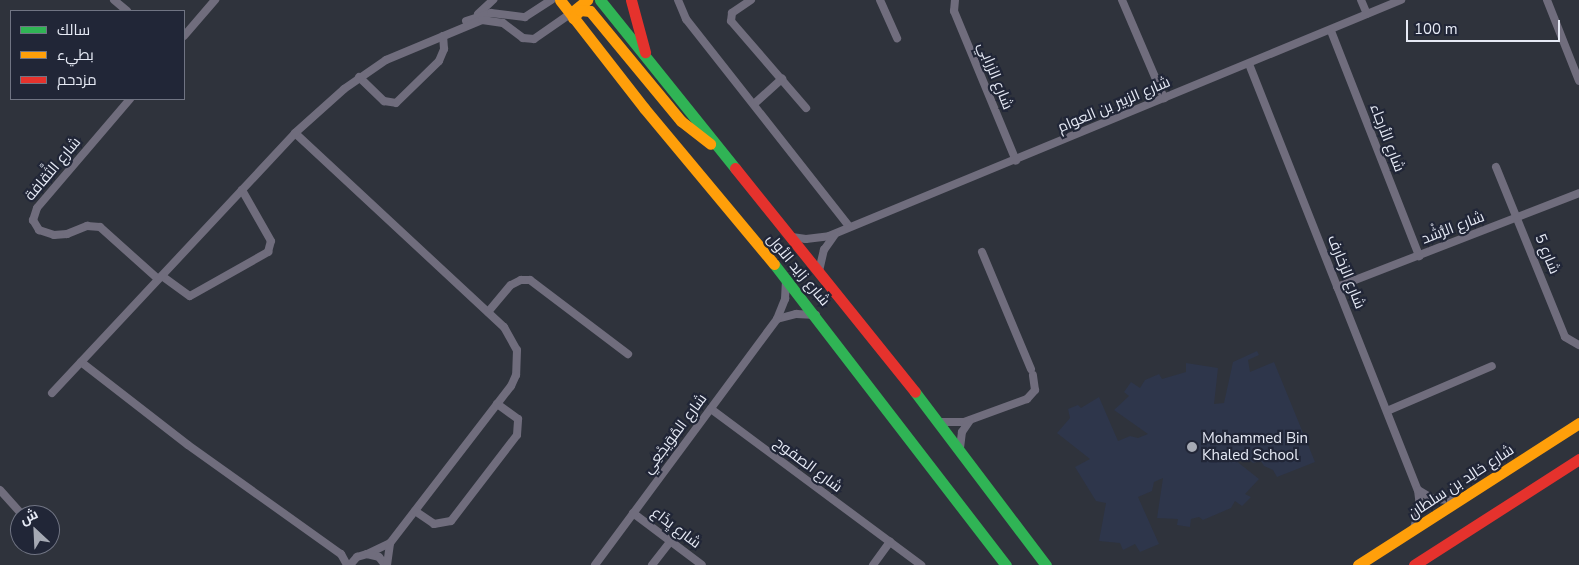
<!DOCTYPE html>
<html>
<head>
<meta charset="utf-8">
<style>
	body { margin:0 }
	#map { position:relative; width:1579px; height:565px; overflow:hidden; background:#2f333c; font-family:"Nunito Sans",Cairo,sans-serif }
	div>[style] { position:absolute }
	.built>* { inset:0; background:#2e364b }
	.street>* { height:8px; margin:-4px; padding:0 4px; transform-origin:4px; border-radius:4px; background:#706d7d }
	.fast>* { height:11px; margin:-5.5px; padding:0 5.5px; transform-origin:5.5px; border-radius:5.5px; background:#30b455 }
	.slow>* { height:11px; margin:-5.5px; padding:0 5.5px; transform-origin:5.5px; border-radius:5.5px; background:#ff9f0a }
	.jam>* { height:11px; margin:-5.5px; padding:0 5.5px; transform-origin:5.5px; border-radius:5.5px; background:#e5322d }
	.dots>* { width:14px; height:14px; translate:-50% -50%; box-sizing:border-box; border:2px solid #212637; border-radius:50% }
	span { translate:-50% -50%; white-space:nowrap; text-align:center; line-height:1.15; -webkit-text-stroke:4.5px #212637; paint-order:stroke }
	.street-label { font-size:15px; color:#e6eaf5 }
	.poi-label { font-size:15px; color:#e6eaf5 }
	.left { translate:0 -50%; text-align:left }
	.legend { position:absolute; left:10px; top:10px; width:175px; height:90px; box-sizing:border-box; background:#212637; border:1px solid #707483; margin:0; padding:6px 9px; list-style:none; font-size:15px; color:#e6eaf5 }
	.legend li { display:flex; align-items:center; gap:10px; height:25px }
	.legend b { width:25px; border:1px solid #707483 }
	.north { position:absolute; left:10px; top:505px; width:50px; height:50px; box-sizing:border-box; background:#212637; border:1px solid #707483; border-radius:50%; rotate:335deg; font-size:14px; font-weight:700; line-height:20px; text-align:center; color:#e6eaf5 }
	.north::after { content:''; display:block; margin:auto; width:18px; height:22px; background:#a6aab4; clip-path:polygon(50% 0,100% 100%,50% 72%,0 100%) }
	.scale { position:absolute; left:1406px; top:20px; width:154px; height:22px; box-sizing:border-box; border:2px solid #e6eaf5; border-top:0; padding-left:6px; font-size:15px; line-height:18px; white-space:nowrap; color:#e6eaf5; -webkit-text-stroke:4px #212637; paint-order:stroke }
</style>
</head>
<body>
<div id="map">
	<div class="built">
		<div style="clip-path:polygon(1257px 351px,1259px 355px,1248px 360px,1250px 372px,1274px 362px,1315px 462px,1277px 477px,1273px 470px,1264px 466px,1261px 461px,1253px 463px,1240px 452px,1230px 456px,1259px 479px,1245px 494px,1251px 497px,1242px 506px,1235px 501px,1231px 508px,1203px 520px,1199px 517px,1191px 519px,1190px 527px,1177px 525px,1178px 519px,1157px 518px,1163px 478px,1154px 482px,1152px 491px,1138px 497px,1159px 544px,1140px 552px,1135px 544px,1123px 550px,1120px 543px,1099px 541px,1106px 503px,1096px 501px,1075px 467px,1090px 459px,1057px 433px,1070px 418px,1068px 409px,1078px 405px,1081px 408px,1099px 397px,1118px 441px,1130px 436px,1138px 438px,1148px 434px,1114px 410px,1129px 396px,1124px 392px,1131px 382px,1140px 388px,1145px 380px,1159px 374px,1162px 379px,1186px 372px,1186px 363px,1218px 368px,1214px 404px,1224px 403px,1233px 362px)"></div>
	</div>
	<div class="street">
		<div style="left:114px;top:0;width:17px;rotate:40deg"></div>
		<div style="left:678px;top:0;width:21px;rotate:67deg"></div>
		<div style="left:686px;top:19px;width:263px;rotate:51.8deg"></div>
		<div style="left:751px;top:0;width:23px;rotate:146deg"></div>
		<div style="left:732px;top:13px;width:8px;rotate:97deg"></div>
		<div style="left:731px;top:21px;width:115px;rotate:49.2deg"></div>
		<div style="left:880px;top:0;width:42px;rotate:65.9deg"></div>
		<div style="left:955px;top:0;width:11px;rotate:95deg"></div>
		<div style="left:954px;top:11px;width:162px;rotate:67.5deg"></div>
		<div style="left:1122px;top:0;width:107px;rotate:66.8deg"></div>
		<div style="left:1361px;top:0;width:15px;rotate:67deg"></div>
		<div style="left:1547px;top:0;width:87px;rotate:68.4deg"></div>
		<div style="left:478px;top:14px;width:21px;rotate:-43deg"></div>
		<div style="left:466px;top:21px;width:26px;rotate:-18deg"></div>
		<div style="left:491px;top:13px;width:34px;rotate:7deg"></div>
		<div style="left:525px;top:17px;width:31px;rotate:-33deg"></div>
		<div style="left:1331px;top:31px;width:242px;rotate:68.6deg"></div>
		<div style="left:184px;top:36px;width:48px;rotate:-49.3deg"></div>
		<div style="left:1249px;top:64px;width:458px;rotate:68.4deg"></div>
		<div style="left:1418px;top:490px;width:16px;rotate:83deg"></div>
		<div style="left:1420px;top:506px;width:23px;rotate:105deg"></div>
		<div style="left:359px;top:77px;width:35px;rotate:44deg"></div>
		<div style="left:384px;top:101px;width:12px;rotate:9deg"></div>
		<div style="left:396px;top:103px;width:60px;rotate:-44.3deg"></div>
		<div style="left:439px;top:61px;width:13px;rotate:-67deg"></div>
		<div style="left:444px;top:49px;width:13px;rotate:-94deg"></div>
		<div style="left:130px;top:99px;width:143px;rotate:130.5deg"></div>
		<div style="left:37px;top:208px;width:13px;rotate:108deg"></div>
		<div style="left:33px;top:220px;width:12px;rotate:59deg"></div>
		<div style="left:39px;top:230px;width:16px;rotate:18deg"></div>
		<div style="left:54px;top:235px;width:13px;rotate:-4deg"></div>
		<div style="left:67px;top:234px;width:22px;rotate:-22deg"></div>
		<div style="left:87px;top:226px;width:13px;rotate:4deg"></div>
		<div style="left:100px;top:227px;width:78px;rotate:41.9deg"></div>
		<div style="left:754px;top:104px;width:38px;rotate:-42deg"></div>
		<div style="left:295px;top:133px;width:285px;rotate:42.9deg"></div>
		<div style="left:504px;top:327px;width:26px;rotate:61deg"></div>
		<div style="left:517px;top:350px;width:25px;rotate:92deg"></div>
		<div style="left:516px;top:375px;width:12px;rotate:114deg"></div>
		<div style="left:511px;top:386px;width:198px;rotate:127.6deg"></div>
		<div style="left:390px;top:543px;width:25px;rotate:154deg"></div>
		<div style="left:1496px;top:167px;width:183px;rotate:67.9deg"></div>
		<div style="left:1565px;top:337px;width:16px;rotate:30deg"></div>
		<div style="left:792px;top:237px;width:14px;rotate:8deg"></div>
		<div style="left:806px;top:239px;width:23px;rotate:-7deg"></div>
		<div style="left:829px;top:236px;width:619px;rotate:-22.42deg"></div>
		<div style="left:982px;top:252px;width:127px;rotate:67.3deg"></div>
		<div style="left:819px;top:271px;width:22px;rotate:-77deg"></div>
		<div style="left:824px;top:250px;width:19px;rotate:-55deg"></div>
		<div style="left:162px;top:276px;width:34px;rotate:36deg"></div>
		<div style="left:190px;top:296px;width:90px;rotate:-29.4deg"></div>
		<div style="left:268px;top:252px;width:11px;rotate:-75deg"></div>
		<div style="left:271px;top:241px;width:59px;rotate:-119.6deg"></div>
		<div style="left:1337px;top:287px;width:260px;rotate:-21.2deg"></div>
		<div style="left:488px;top:312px;width:35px;rotate:-50deg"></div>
		<div style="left:511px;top:285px;width:11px;rotate:-27deg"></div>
		<div style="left:521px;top:280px;width:9px"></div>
		<div style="left:530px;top:280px;width:123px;rotate:37.1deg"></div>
		<div style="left:777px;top:319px;width:20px;rotate:-15deg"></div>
		<div style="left:796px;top:314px;width:20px;rotate:3deg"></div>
		<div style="left:81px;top:362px;width:135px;rotate:37.8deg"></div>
		<div style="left:188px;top:445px;width:188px;rotate:35.5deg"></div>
		<div style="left:341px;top:554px;width:13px;rotate:61deg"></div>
		<div style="left:52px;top:393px;width:356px;rotate:-46.9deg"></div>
		<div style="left:295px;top:133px;width:66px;rotate:-41.9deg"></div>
		<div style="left:344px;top:89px;width:51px;rotate:-34.6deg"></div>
		<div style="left:386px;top:60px;width:104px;rotate:-22.6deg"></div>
		<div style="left:482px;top:20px;width:21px;rotate:8deg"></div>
		<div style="left:503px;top:23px;width:25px;rotate:37deg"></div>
		<div style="left:523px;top:38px;width:11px;rotate:5deg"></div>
		<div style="left:534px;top:39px;width:44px;rotate:-34.8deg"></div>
		<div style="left:711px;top:409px;width:262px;rotate:36.6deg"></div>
		<div style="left:1387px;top:411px;width:114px;rotate:-23.2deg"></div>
		<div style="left:939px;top:422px;width:25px"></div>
		<div style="left:964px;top:422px;width:67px;rotate:-20.1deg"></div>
		<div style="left:1027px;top:399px;width:12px;rotate:-48deg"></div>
		<div style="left:1035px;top:390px;width:15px;rotate:-98deg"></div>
		<div style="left:960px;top:448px;width:16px;rotate:-83deg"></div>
		<div style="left:962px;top:432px;width:14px;rotate:-56deg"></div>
		<div style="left:0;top:490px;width:28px;rotate:48deg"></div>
		<div style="left:1418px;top:490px;width:17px;rotate:31deg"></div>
		<div style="left:1433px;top:499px;width:22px;rotate:3deg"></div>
		<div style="left:415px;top:511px;width:23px;rotate:34deg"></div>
		<div style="left:434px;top:524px;width:17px;rotate:-10deg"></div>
		<div style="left:451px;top:521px;width:108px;rotate:-52.5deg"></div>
		<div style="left:517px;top:435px;width:16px;rotate:-86deg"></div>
		<div style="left:518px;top:419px;width:26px;rotate:-144deg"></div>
		<div style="left:633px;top:513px;width:86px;rotate:37deg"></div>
		<div style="left:350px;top:565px;width:11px;rotate:-49deg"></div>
		<div style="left:357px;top:557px;width:10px;rotate:-17deg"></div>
		<div style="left:367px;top:554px;width:12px;rotate:14deg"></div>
		<div style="left:379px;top:557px;width:10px;rotate:53deg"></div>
		<div style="left:387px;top:565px;width:22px;rotate:-82deg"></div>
		<div style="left:595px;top:565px;width:306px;rotate:-53.5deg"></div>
		<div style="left:777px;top:319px;width:22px;rotate:-68deg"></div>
		<div style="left:785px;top:299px;width:20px;rotate:-87deg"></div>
		<div style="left:652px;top:565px;width:29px;rotate:-52deg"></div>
		<div style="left:873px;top:565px;width:29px;rotate:-54deg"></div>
	</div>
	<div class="fast">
		<div style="left:600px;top:0;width:216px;rotate:51.2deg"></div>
		<div style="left:774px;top:264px;width:380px;rotate:52.4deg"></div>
		<div style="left:915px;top:392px;width:217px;rotate:52.9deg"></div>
	</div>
	<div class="slow">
		<div style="left:560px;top:0;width:137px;rotate:52.1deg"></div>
		<div style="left:644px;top:108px;width:203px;rotate:50.2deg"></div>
		<div style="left:571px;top:13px;width:21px;rotate:-39deg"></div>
		<div style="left:573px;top:18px;width:11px;rotate:-49deg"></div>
		<div style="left:580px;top:10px;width:10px;rotate:6deg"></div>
		<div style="left:590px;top:11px;width:143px;rotate:50.4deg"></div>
		<div style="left:681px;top:121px;width:37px;rotate:38deg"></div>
		<div style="left:1358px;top:565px;width:263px;rotate:-32.7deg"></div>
	</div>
	<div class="jam">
		<div style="left:631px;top:0;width:54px;rotate:74.9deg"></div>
		<div style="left:735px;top:168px;width:287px;rotate:51.2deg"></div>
		<div style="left:1414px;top:565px;width:196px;rotate:-32.7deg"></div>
	</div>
	<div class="dots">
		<div style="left:1192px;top:447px;background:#a6aab4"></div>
	</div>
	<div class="street-label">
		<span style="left:995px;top:76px;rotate:68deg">شارع الزرابي</span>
		<span style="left:1114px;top:105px;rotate:-23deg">شارع الزبير بن العوام</span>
		<span style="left:1387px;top:138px;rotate:69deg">شارع الأرجاء</span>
		<span style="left:53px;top:169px;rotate:-50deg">شارع الثَّقافة</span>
		<span style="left:1453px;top:228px;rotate:-21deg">شارع الرُّشْد</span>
		<span style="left:1547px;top:254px;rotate:68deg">شارع 5</span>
		<span style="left:798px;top:270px;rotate:50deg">شارع زايد الأول</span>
		<span style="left:1346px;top:272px;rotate:68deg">شارع الزخارف</span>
		<span style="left:675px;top:434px;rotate:-53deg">شارع المُوَيجْعِي</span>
		<span style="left:808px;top:465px;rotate:37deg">شارع الصفوح</span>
		<span style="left:1461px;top:482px;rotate:-33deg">شارع خالِد بن سلطان</span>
		<span style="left:676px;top:528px;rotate:37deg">شارع يِذَاع</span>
	</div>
	<div class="poi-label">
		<span class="left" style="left:1202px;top:447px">Mohammed Bin<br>Khaled School</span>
	</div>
	<ul class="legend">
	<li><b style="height:6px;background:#30b455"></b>سالك</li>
	<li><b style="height:6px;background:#ff9f0a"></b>بطيء</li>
	<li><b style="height:6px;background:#e5322d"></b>مزدحم</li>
	</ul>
	<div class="north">ش</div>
	<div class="scale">100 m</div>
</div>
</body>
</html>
